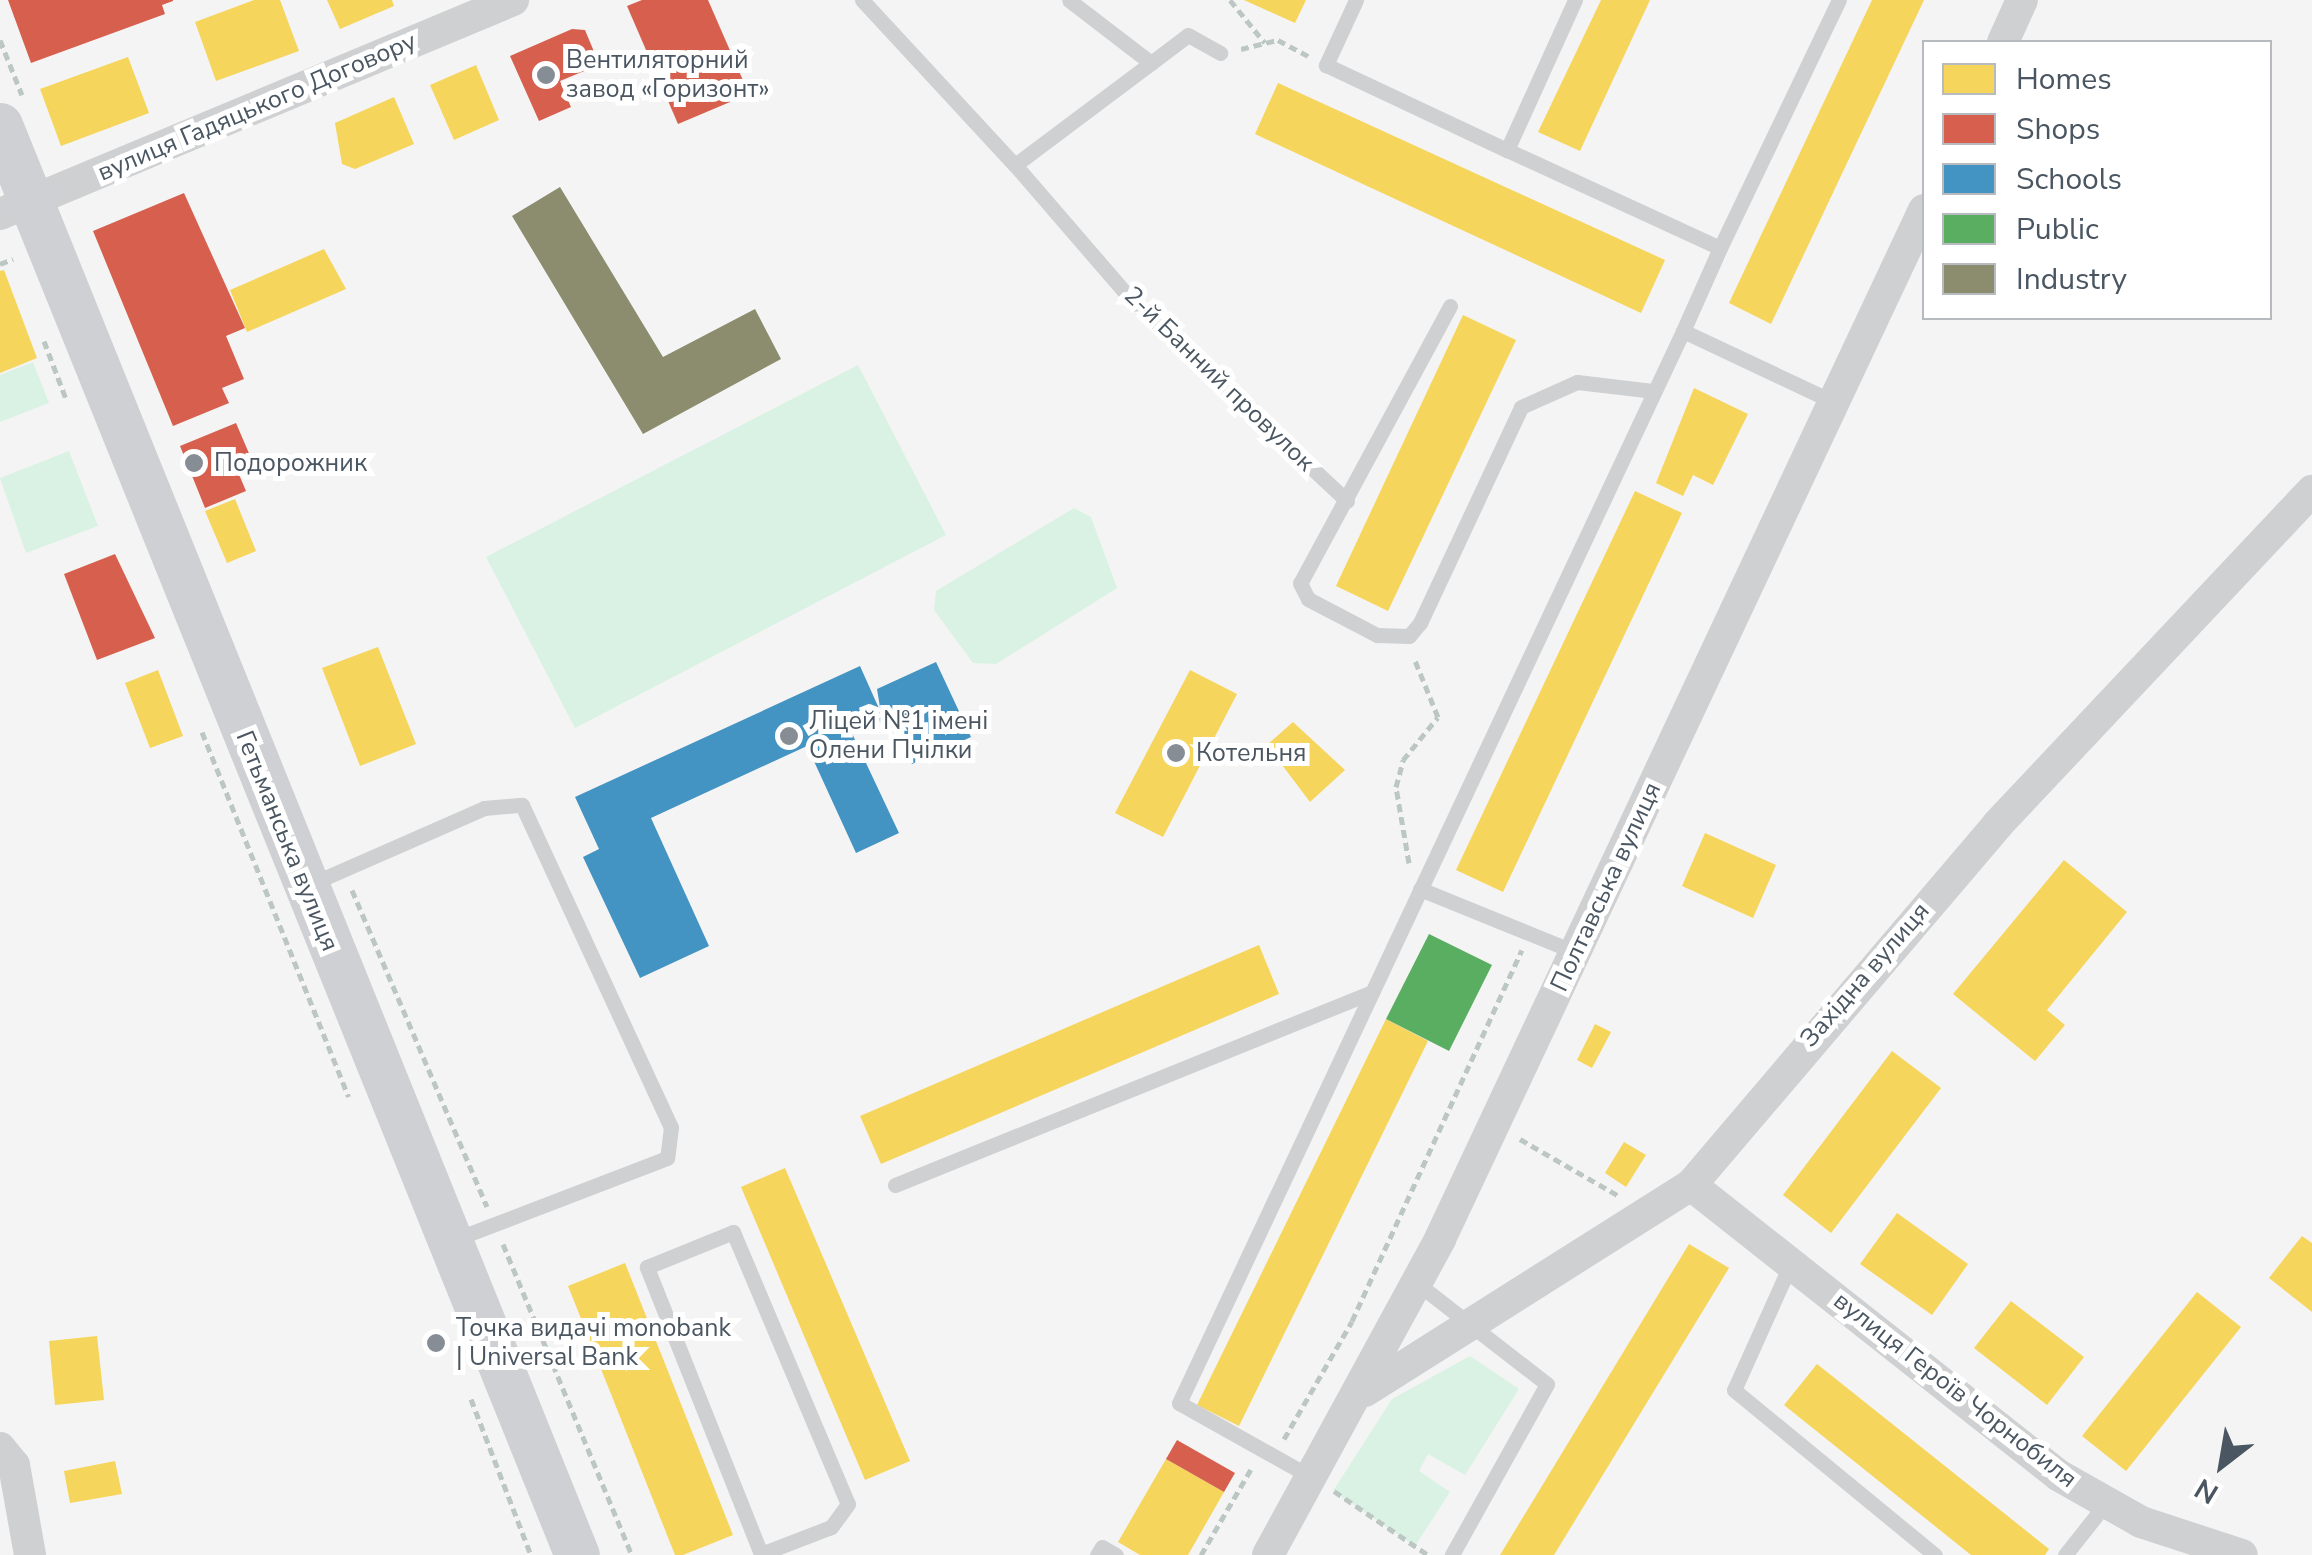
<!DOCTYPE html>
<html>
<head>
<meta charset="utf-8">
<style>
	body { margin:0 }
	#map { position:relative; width:2312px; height:1555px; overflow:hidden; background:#f4f4f4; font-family:"Nunito Sans",sans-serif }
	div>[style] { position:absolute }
	.green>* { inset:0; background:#d9f2e3 }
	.homes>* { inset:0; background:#f6d55c }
	.shops>* { inset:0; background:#d6604d }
	.schools>* { inset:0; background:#4393c3 }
	.public>* { inset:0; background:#5aae61 }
	.industry>* { inset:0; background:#8c8c6e }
	.path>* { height:5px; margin-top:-2.5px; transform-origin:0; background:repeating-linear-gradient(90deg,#bcc7c4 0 8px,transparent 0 13px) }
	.lane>* { height:15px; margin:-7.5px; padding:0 7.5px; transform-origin:7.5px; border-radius:7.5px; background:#ced0d2 }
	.street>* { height:32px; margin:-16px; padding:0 16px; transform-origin:16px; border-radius:16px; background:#ced0d2 }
	.secondary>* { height:45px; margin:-22.5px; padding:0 22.5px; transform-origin:22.5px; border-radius:22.5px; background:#ced0d4 }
	.dots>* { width:28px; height:28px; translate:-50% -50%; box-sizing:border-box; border:5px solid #fff; border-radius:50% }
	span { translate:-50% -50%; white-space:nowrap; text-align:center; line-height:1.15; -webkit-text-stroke:10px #fff; paint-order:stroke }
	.poi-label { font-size:25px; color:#4a5661 }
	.left { translate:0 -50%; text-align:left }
	.street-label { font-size:25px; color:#4a5661 }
	.legend { position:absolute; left:1922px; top:40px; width:350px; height:280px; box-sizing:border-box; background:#fff; border:2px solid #b7bbc0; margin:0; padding:12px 18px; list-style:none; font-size:30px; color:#4a5661 }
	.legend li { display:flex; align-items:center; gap:20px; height:50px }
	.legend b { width:50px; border:2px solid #b7bbc0 }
	.north { position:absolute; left:2172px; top:1415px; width:100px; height:100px; -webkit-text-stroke:8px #fff; paint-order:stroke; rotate:211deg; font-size:28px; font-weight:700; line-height:40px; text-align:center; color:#4a5661 }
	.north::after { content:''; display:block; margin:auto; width:35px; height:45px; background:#4a5661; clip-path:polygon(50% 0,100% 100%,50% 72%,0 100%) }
</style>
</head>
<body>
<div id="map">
	<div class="green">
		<div style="clip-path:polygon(33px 362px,49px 403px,0 422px,0 375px)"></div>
		<div style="clip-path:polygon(858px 365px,946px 535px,575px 728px,486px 557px)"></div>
		<div style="clip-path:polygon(69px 451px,98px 526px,26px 553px,0 478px)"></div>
		<div style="clip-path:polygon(1074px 508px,1091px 517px,1117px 588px,996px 664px,973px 663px,934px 610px,936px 591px)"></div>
		<div style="clip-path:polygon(1470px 1356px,1519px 1389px,1465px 1475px,1428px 1454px,1419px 1471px,1450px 1492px,1415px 1546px,1333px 1491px,1392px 1399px)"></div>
	</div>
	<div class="homes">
		<div style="clip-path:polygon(254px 0,280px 0,299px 51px,216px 81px,195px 22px)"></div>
		<div style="clip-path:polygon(327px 0,392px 0,394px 6px,340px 29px)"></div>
		<div style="clip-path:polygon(1244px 0,1306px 0,1295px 23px)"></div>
		<div style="clip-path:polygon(1601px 0,1650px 0,1580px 151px,1538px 132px)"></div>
		<div style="clip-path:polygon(1872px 0,1924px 0,1771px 324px,1729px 303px)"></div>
		<div style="clip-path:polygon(128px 57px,149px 113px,61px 146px,40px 89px)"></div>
		<div style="clip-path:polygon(476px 65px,499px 120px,454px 140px,430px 85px)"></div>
		<div style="clip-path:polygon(1278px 83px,1665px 260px,1641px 313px,1255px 134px)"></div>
		<div style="clip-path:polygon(394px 97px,414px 144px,355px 169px,342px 164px,335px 123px)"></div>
		<div style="clip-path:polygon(324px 249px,346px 289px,247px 332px,230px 290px)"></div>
		<div style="clip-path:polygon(4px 270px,37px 358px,0 373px,0 271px)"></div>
		<div style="clip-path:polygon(1463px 315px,1516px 340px,1388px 611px,1336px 586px)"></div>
		<div style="clip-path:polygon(1694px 388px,1748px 414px,1713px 485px,1693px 475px,1683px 496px,1656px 483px)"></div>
		<div style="clip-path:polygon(1635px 491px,1682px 513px,1503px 892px,1456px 870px)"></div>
		<div style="clip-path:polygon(235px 499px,256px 551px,227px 563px,205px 511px)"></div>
		<div style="clip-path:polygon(378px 647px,416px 744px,360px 766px,322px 668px)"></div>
		<div style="clip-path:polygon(158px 670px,183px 736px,150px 748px,125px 683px)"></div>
		<div style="clip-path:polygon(1190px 670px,1237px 694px,1163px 837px,1115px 813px)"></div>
		<div style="clip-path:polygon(1293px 722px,1345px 770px,1310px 802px,1267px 745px)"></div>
		<div style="clip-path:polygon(1705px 833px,1776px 865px,1753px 918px,1682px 886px)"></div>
		<div style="clip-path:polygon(2064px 860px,2127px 912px,2047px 1010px,2065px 1025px,2035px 1061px,1953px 994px)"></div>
		<div style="clip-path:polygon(1259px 945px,1279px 994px,881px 1164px,860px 1116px)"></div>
		<div style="clip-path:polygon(1386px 1019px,1428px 1041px,1239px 1426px,1197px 1405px)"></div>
		<div style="clip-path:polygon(1595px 1024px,1611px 1032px,1592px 1068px,1577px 1060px)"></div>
		<div style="clip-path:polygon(1892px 1051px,1941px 1088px,1831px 1233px,1783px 1195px)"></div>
		<div style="clip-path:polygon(1624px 1142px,1646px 1155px,1626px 1187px,1605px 1173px)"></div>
		<div style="clip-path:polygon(785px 1168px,910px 1461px,865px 1480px,741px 1187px)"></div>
		<div style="clip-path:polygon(1897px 1213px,1968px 1264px,1932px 1315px,1860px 1264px)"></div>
		<div style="clip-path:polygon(2302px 1236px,2312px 1243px,2312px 1312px,2269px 1278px)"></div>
		<div style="clip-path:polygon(1689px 1244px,1729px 1268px,1554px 1555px,1500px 1555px)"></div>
		<div style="clip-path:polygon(625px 1263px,733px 1535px,683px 1555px,675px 1555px,568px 1286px)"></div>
		<div style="clip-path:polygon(2197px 1292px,2241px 1327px,2126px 1471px,2082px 1436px)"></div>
		<div style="clip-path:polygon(2011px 1301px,2084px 1357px,2047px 1405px,1974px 1348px)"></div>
		<div style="clip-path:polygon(97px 1336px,104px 1400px,55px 1405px,49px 1341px)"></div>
		<div style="clip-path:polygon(1817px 1364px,2049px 1549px,2045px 1555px,1971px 1555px,1784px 1405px)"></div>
		<div style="clip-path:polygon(1166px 1459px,1224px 1492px,1188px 1555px,1140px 1555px,1118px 1542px)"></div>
		<div style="clip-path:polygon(115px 1461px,122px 1494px,70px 1503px,64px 1471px)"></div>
	</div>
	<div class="shops">
		<div style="clip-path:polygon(8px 0,173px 0,173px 1px,162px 5px,165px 14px,31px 63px)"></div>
		<div style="clip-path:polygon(642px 0,708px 0,749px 94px,678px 124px,627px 6px)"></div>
		<div style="clip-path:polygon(572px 29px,585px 30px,595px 54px,584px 59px,589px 69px,560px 81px,571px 107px,539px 121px,510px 56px)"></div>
		<div style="clip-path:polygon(184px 193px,245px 328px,226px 336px,244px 379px,222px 388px,229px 403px,173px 426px,93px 231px)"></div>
		<div style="clip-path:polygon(236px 423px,251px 458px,235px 465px,246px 491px,205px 508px,180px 446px)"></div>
		<div style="clip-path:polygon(115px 554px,155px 638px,97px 660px,64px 574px)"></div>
		<div style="clip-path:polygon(1177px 1440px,1235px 1473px,1224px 1492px,1166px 1459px)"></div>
	</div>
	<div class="schools">
		<div style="clip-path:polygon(936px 662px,971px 737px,912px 764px,893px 724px,883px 728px,876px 714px,849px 727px,899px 833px,856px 853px,807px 746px,651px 818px,709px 946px,640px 978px,583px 857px,599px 849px,575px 797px,860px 666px,881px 713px,877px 689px)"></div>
	</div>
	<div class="public">
		<div style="clip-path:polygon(1429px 934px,1492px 965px,1449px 1051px,1386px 1019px)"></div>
	</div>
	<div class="industry">
		<div style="clip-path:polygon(560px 187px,663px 357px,755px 309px,781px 359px,643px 434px,512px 216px)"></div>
	</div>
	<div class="path">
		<div style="left:1230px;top:0;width:55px;rotate:50.9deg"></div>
		<div style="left:0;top:40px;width:59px;rotate:68.2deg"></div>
		<div style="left:1241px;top:49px;width:38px;rotate:-14deg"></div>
		<div style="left:1278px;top:40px;width:36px;rotate:28deg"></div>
		<div style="left:0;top:264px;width:14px;rotate:-21deg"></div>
		<div style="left:44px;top:341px;width:62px;rotate:69.2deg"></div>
		<div style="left:202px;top:732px;width:393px;rotate:68.1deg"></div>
		<div style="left:1409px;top:863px;width:77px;rotate:-99.7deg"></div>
		<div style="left:1396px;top:787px;width:28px;rotate:-75deg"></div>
		<div style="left:1403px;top:760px;width:55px;rotate:-50.9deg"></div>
		<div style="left:1438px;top:717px;width:64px;rotate:-112.1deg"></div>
		<div style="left:352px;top:890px;width:344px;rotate:66.9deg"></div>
		<div style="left:1520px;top:1139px;width:114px;rotate:29.9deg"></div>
		<div style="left:503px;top:1244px;width:337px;rotate:67.5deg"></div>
		<div style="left:471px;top:1399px;width:167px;rotate:69deg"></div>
		<div style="left:1284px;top:1439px;width:136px;rotate:-60deg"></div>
		<div style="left:1352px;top:1321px;width:408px;rotate:-65.4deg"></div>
		<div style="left:1334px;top:1491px;width:114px;rotate:34.2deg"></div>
		<div style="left:1201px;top:1555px;width:99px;rotate:-59.8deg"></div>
	</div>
	<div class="lane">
		<div style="left:862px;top:0;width:225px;rotate:47.2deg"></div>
		<div style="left:1015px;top:165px;width:170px;rotate:-36.9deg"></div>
		<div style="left:1151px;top:63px;width:103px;rotate:-142.5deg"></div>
		<div style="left:1356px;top:0;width:72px;rotate:114.8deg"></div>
		<div style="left:1326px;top:65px;width:200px;rotate:25.2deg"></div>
		<div style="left:1575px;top:0;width:165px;rotate:114.4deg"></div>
		<div style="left:1507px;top:150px;width:234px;rotate:24.7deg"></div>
		<div style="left:1720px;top:248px;width:91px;rotate:114deg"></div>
		<div style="left:1683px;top:331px;width:167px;rotate:25.2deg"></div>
		<div style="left:1151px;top:63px;width:46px;rotate:-37.1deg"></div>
		<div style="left:1188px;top:35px;width:37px;rotate:29deg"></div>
		<div style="left:1015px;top:165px;width:173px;rotate:49.2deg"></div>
		<div style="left:1128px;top:296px;width:300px;rotate:43.1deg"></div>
		<div style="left:1720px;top:248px;width:275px;rotate:-64.4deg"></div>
		<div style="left:1450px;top:306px;width:315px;rotate:118.4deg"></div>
		<div style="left:1300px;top:583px;width:18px;rotate:63deg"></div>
		<div style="left:1308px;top:599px;width:78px;rotate:27.6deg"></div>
		<div style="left:1377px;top:635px;width:32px;rotate:2deg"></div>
		<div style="left:1409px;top:636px;width:17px;rotate:-50deg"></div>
		<div style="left:1420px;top:623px;width:238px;rotate:-64.9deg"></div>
		<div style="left:1521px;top:407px;width:61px;rotate:-24.1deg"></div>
		<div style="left:1577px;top:382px;width:78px;rotate:6.7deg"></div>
		<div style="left:311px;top:884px;width:189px;rotate:-23.7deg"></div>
		<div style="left:484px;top:808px;width:38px;rotate:-5deg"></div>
		<div style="left:522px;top:805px;width:355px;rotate:65.2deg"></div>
		<div style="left:671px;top:1127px;width:31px;rotate:97deg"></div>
		<div style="left:667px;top:1158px;width:229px;rotate:159deg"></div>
		<div style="left:1420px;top:889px;width:167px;rotate:22.1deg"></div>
		<div style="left:895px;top:1185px;width:515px;rotate:-22.03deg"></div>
		<div style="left:733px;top:1232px;width:295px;rotate:67.1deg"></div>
		<div style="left:848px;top:1504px;width:29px;rotate:126deg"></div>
		<div style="left:831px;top:1527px;width:75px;rotate:158.9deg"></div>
		<div style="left:761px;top:1554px;width:309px;rotate:-111.7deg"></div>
		<div style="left:647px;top:1267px;width:93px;rotate:-22.1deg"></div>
		<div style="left:1792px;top:1261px;width:141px;rotate:114.2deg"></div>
		<div style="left:1734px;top:1390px;width:260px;rotate:39.4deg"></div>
		<div style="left:1418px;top:1284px;width:163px;rotate:37.8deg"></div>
		<div style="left:1547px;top:1384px;width:196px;rotate:119.1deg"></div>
		<div style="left:1311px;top:1477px;width:151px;rotate:-150.7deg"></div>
		<div style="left:1179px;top:1403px;width:1185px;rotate:-64.82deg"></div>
		<div style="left:1097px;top:1555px;width:9px;rotate:-58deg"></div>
		<div style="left:1102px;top:1547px;width:16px;rotate:30deg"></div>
		<div style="left:2065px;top:1555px;width:66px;rotate:-51.7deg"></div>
	</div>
	<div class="street">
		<div style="left:2003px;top:42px;width:46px;rotate:-65.7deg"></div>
		<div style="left:0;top:214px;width:556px;rotate:-22.64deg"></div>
		<div style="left:1691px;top:1185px;width:468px;rotate:38.3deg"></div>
		<div style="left:2058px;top:1475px;width:95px;rotate:29.5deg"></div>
		<div style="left:2141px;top:1522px;width:106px;rotate:18.1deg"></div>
		<div style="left:1365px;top:1391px;width:386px;rotate:-32.3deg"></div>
		<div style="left:1691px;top:1185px;width:474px;rotate:-49.6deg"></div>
		<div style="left:1998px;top:824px;width:458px;rotate:-46.7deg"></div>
		<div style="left:0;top:1448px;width:22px;rotate:51deg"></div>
		<div style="left:14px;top:1465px;width:91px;rotate:79.9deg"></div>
		<div style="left:1268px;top:1555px;width:360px;rotate:-61.4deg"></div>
		<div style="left:1440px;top:1239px;width:1137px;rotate:-64.81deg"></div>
	</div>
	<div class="secondary">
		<div style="left:0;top:125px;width:1542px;rotate:68.03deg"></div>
	</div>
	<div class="dots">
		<div style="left:546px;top:75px;background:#868d94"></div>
		<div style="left:194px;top:463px;background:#868d94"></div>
		<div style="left:789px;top:736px;background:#868d94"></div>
		<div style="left:1176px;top:753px;background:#868d94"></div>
		<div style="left:436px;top:1343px;background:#868d94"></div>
	</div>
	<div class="poi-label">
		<span class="left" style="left:566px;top:75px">Вентиляторний<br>завод «Горизонт»</span>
		<span class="left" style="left:214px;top:463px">Подорожник</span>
		<span class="left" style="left:809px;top:736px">Ліцей №1 імені<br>Олени Пчілки</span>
		<span class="left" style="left:1196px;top:753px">Котельня</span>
		<span class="left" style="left:456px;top:1343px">Точка видачі monobank<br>| Universal Bank</span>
	</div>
	<div class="street-label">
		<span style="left:257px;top:107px;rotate:-23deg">вулиця Гадяцького Договору</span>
		<span style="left:1219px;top:379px;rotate:44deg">2-й Банний провулок</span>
		<span style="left:287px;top:841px;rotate:68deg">Гетьманська вулиця</span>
		<span style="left:1606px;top:887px;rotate:-65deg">Полтавська вулиця</span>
		<span style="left:1865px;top:975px;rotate:-49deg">Західна вулиця</span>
		<span style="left:1955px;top:1390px;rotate:38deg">вулиця Героїв Чорнобиля</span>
	</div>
	<ul class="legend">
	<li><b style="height:28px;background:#f6d55c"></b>Homes</li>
	<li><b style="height:28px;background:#d6604d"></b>Shops</li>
	<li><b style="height:28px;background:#4393c3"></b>Schools</li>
	<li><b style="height:28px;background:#5aae61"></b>Public</li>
	<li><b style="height:28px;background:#8c8c6e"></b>Industry</li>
	</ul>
	<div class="north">N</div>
</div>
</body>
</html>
